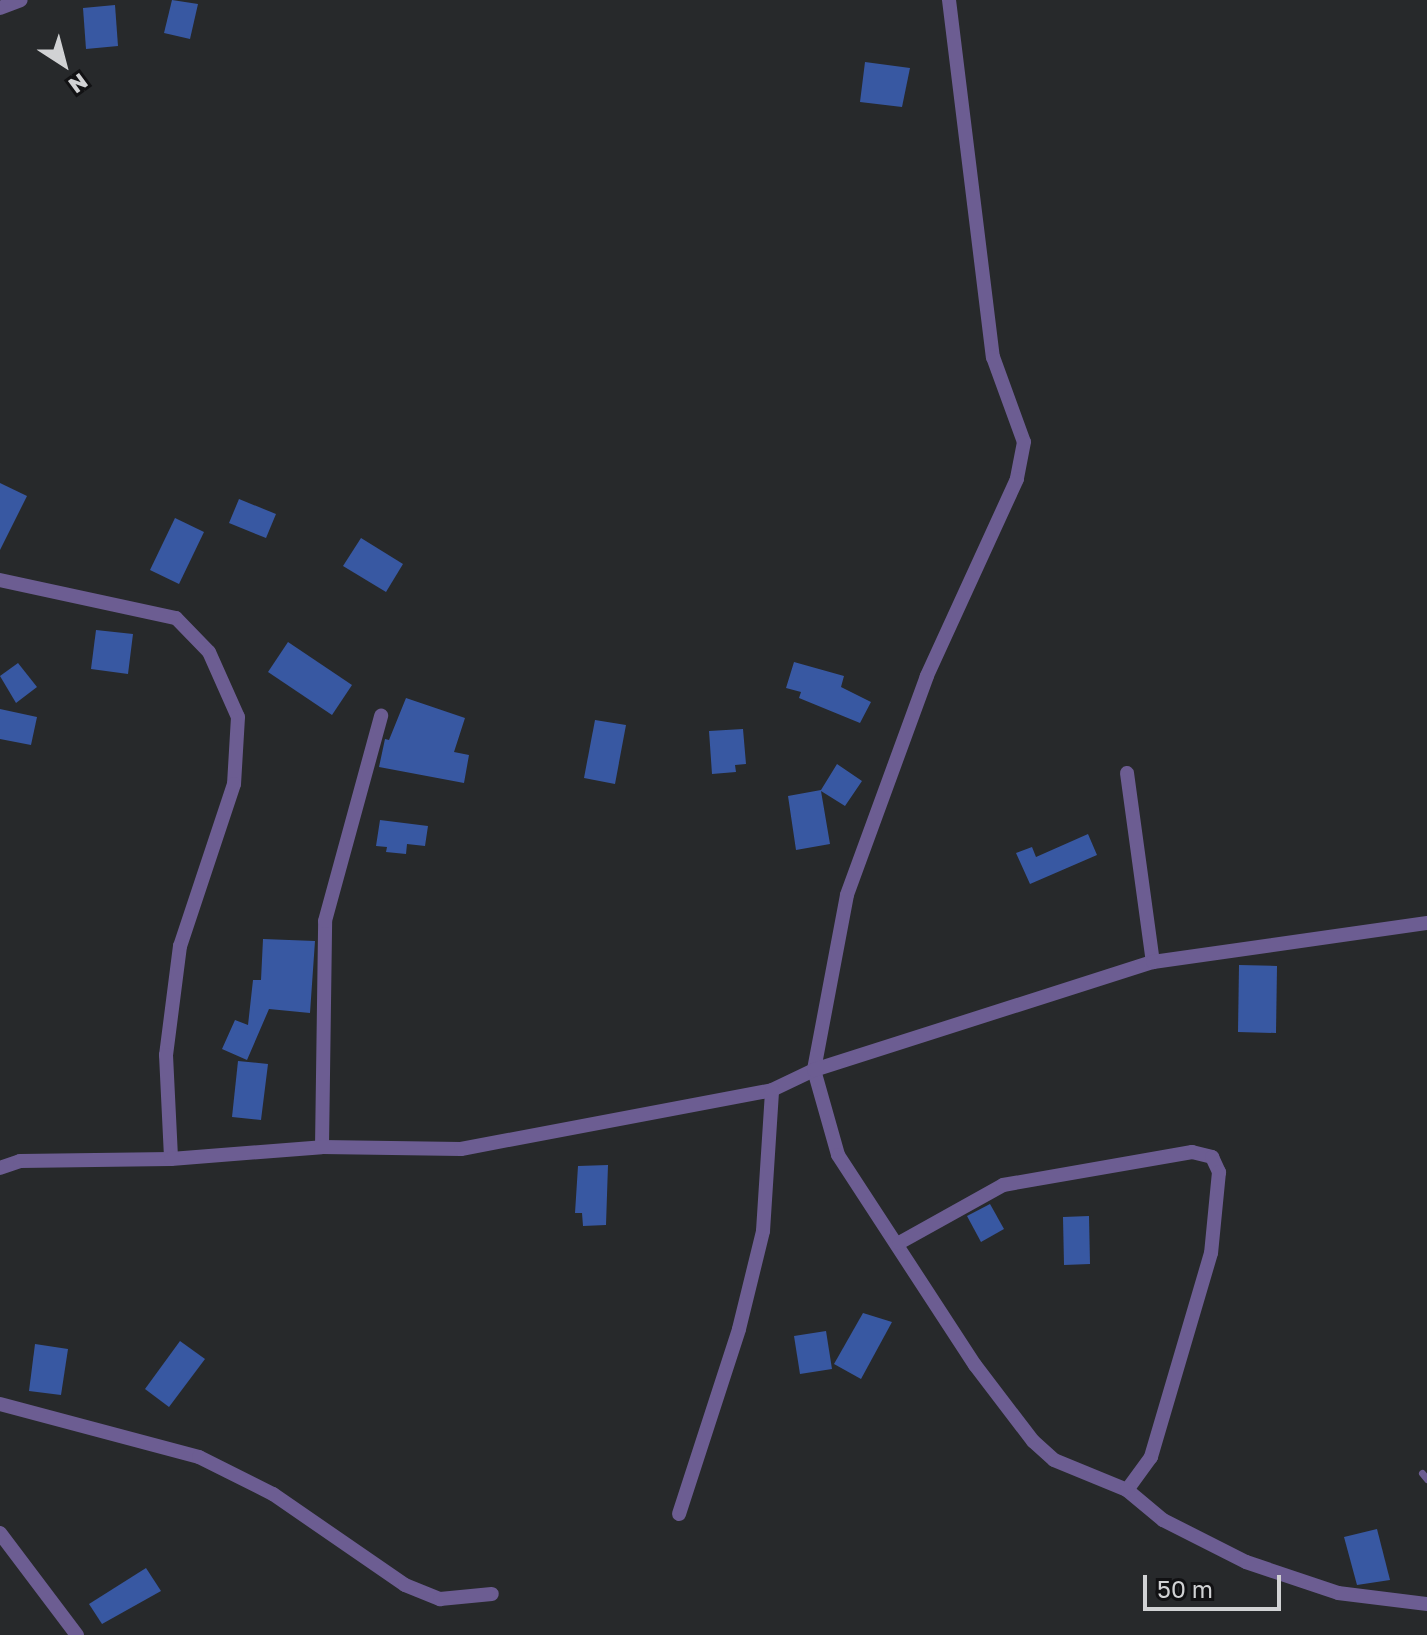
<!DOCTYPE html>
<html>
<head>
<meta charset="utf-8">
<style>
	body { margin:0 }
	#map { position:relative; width:1427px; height:1635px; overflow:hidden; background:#27292b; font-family:"Golos Text",sans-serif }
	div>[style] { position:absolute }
	.building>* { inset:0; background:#3858a2 }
	.service>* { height:7px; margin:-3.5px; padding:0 3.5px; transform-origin:3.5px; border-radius:3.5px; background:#6c5d92 }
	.minor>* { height:14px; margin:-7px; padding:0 7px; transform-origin:7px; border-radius:7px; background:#6c5d92 }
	span { translate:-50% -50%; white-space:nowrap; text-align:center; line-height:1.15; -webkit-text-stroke:7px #111113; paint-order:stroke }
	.north { position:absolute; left:24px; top:24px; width:80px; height:80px; -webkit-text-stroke:6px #111113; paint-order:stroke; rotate:144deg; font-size:22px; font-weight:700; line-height:32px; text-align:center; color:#d1d2d4 }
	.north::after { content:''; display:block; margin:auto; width:28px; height:36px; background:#d1d2d4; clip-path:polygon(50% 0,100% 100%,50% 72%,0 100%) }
	.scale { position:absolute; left:1143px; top:1575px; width:138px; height:36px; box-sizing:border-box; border:4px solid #d1d2d4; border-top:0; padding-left:10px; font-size:24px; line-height:28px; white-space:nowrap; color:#d1d2d4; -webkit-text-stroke:6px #111113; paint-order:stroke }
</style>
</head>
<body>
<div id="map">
	<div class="building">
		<div style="clip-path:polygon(172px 0,198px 4px,190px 39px,164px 33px)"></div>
		<div style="clip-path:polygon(115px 5px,118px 46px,86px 49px,83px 8px)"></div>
		<div style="clip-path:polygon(865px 62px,910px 68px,902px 107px,860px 102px)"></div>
		<div style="clip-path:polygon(0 483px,27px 496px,0 550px)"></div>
		<div style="clip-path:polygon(239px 499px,276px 514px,266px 538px,229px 523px)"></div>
		<div style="clip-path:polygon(175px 518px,204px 532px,179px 584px,150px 570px)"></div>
		<div style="clip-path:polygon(361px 538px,403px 564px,386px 592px,343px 566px)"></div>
		<div style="clip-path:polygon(96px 630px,133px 634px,128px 674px,91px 669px)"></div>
		<div style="clip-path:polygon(288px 642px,352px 685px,332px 715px,268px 672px)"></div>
		<div style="clip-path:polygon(794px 662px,844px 676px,841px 687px,871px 702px,860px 723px,799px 698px,801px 692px,786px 688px)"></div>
		<div style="clip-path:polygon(18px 663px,37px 687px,16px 703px,0 676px)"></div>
		<div style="clip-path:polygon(406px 698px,465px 718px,454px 752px,469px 755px,464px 783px,379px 767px,385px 739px,389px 740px)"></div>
		<div style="clip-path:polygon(0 709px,37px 717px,31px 745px,0 739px)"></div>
		<div style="clip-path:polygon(595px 720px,626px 725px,615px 784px,584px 778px)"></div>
		<div style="clip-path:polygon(743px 729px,746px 764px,735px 765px,736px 772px,712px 774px,709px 731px)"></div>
		<div style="clip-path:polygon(837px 764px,862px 781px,845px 806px,821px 791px,830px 844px,796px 850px,788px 796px,821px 790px)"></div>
		<div style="clip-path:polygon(380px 820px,428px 826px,425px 846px,407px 844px,406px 854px,386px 852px,387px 847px,376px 846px)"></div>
		<div style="clip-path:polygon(1088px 834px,1097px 855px,1030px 884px,1016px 853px,1032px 847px,1036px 857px)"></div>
		<div style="clip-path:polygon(263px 939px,315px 941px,310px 1013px,269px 1009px,247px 1060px,222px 1049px,235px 1020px,248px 1025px,253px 980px,261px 980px)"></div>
		<div style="clip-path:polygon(1239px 965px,1277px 966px,1276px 1033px,1238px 1032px)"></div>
		<div style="clip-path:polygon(238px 1061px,268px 1064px,261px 1120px,232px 1117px)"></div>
		<div style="clip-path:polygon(608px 1165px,606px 1225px,583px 1226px,582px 1213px,575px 1213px,578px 1166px)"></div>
		<div style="clip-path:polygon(990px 1204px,1004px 1229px,981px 1242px,967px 1216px)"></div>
		<div style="clip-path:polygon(1089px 1216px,1090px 1264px,1064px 1265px,1063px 1217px)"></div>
		<div style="clip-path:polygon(863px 1313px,892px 1322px,861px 1379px,834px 1364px)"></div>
		<div style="clip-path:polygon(826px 1331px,832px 1369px,800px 1374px,794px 1336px)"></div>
		<div style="clip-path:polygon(180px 1341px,205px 1359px,169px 1407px,145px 1389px)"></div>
		<div style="clip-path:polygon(35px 1344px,68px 1349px,61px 1395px,29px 1391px)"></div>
		<div style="clip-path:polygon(1377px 1529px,1390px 1580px,1357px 1585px,1344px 1537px)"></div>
		<div style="clip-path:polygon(146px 1568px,161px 1591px,102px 1624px,89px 1604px)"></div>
	</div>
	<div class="service">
		<div style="left:1422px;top:1473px;width:8px;rotate:50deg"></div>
	</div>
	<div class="minor">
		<div style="left:949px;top:0;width:360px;rotate:83deg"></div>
		<div style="left:993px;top:357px;width:90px;rotate:70deg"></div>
		<div style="left:1024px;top:442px;width:38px;rotate:101deg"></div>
		<div style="left:1017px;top:479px;width:217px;rotate:114.6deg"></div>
		<div style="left:927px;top:676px;width:233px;rotate:110.1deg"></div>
		<div style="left:847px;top:895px;width:178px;rotate:100.7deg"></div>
		<div style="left:814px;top:1070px;width:88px;rotate:74.2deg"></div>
		<div style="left:838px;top:1155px;width:251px;rotate:56.9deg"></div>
		<div style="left:975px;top:1365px;width:96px;rotate:52.7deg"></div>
		<div style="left:1033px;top:1441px;width:28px;rotate:42deg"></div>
		<div style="left:1054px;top:1460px;width:79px;rotate:22.3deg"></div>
		<div style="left:1127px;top:1490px;width:47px;rotate:39.8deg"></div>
		<div style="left:1163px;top:1520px;width:93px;rotate:26.8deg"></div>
		<div style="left:1246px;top:1562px;width:97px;rotate:18.6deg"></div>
		<div style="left:1338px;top:1593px;width:90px;rotate:7deg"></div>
		<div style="left:0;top:8px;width:22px;rotate:-21deg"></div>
		<div style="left:0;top:580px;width:180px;rotate:12.2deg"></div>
		<div style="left:176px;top:618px;width:47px;rotate:45.9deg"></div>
		<div style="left:209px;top:652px;width:71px;rotate:66deg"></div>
		<div style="left:238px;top:717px;width:67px;rotate:93.4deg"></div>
		<div style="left:234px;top:784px;width:171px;rotate:108.4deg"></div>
		<div style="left:180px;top:946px;width:110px;rotate:97.3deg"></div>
		<div style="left:166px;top:1055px;width:104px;rotate:87.2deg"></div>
		<div style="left:1127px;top:773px;width:191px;rotate:82.2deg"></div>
		<div style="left:322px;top:1147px;width:226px;rotate:-89.2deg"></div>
		<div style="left:325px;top:921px;width:213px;rotate:-74.7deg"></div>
		<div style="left:0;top:1168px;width:21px;rotate:-19deg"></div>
		<div style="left:20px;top:1161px;width:151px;rotate:-0.8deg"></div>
		<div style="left:171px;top:1159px;width:151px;rotate:-4.5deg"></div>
		<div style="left:322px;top:1147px;width:139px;rotate:0.8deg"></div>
		<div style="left:461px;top:1149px;width:317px;rotate:-10.7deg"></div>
		<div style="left:772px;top:1090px;width:47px;rotate:-25.5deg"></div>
		<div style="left:814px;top:1070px;width:356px;rotate:-17.7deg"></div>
		<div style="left:1153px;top:962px;width:277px;rotate:-8.1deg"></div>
		<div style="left:899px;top:1243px;width:119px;rotate:-29.1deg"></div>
		<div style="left:1003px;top:1185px;width:192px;rotate:-9.9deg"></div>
		<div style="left:1192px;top:1152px;width:21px;rotate:14deg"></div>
		<div style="left:1212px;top:1157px;width:17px;rotate:65deg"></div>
		<div style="left:1219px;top:1172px;width:81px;rotate:95.6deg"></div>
		<div style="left:1211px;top:1253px;width:213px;rotate:106.4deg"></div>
		<div style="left:1151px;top:1457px;width:41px;rotate:126deg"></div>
		<div style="left:0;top:1404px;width:206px;rotate:14.9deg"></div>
		<div style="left:199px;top:1457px;width:83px;rotate:26.6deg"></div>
		<div style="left:273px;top:1494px;width:160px;rotate:34.6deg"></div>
		<div style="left:405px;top:1585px;width:38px;rotate:22deg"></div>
		<div style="left:440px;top:1599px;width:52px;rotate:-5.5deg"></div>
		<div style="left:679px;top:1514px;width:194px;rotate:-72deg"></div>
		<div style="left:739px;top:1329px;width:101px;rotate:-76.2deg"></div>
		<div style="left:763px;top:1231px;width:141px;rotate:-86.3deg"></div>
		<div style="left:0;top:1533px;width:128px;rotate:53deg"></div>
	</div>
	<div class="north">N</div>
	<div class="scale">50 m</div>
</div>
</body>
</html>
